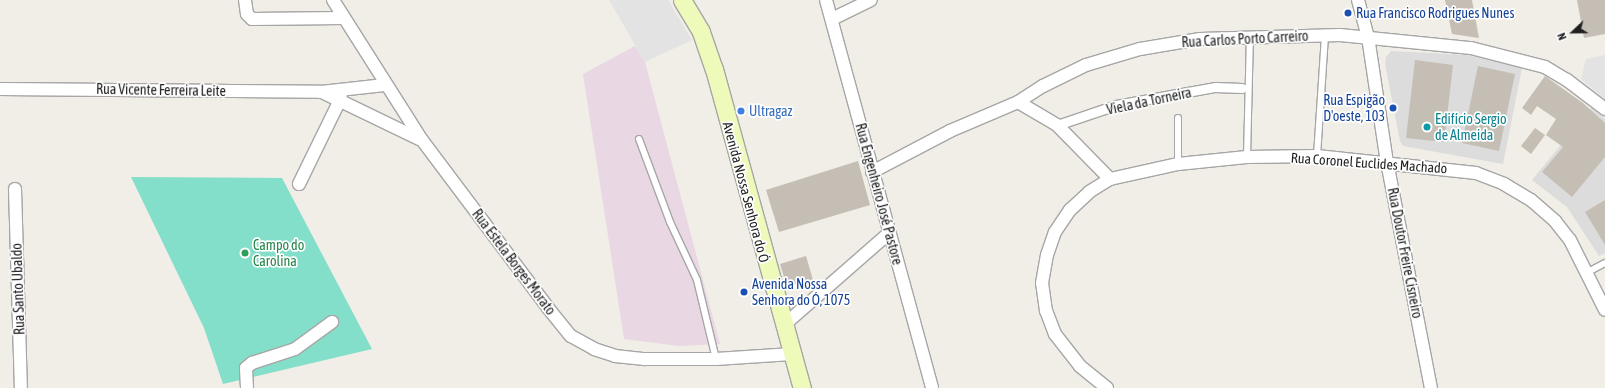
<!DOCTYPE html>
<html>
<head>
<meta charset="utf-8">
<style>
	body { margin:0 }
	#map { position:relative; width:1605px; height:388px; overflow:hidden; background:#f0eee6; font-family:"Asap Condensed",sans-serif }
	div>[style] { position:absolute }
	.residential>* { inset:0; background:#dddcdc }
	.industrial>* { inset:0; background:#e9d8e3 }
	.pitch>* { inset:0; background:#84dfca }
	.parking>* { inset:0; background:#e3e3e3 }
	.building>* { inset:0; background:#c5beb5 }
	.roads { filter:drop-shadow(1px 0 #a6a6a6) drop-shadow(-1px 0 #a6a6a6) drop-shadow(0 1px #a6a6a6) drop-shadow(0 -1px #a6a6a6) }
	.service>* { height:6px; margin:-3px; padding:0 3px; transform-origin:3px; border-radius:3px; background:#fff }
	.pedestrian>* { height:9px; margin:-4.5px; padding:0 4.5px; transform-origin:4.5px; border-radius:4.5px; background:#fff }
	.minor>* { height:12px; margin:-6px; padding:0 6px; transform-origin:6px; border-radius:6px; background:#fff }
	.secondary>* { height:17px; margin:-8.5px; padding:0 8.5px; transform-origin:8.5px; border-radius:8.5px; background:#edfaba }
	.dots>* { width:11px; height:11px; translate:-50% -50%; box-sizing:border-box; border:2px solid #fff; border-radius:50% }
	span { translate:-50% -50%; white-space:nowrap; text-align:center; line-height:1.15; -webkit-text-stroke:3.5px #fff; paint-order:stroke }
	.transit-label { font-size:14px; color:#164399 }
	.left { translate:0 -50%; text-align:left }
	.right { translate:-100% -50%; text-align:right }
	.street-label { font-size:14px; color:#1f1f1f }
	.shop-label { font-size:14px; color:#366cbe }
	.culture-label { font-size:14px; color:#0d838f }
	.leisure-label { font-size:14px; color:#27864d }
	.north { position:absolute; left:1553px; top:12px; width:40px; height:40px; -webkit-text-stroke:3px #fff; paint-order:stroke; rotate:248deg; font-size:11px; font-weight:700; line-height:16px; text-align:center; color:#1f1f1f }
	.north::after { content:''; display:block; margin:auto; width:14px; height:18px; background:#1f1f1f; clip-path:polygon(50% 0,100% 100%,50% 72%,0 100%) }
</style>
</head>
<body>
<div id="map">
	<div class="residential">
		<div style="clip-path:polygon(1391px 51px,1468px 55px,1522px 68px,1503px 164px,1403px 146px,1400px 141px,1385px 64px,1386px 57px)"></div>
		<div style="clip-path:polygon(1591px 108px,1605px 119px,1605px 253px,1599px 256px,1567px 207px,1532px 180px)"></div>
	</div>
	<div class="industrial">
		<div style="clip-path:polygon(635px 46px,645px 62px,720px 344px,679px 346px,624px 339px,583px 74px)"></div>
	</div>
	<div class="pitch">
		<div style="clip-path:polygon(131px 177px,282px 178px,372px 349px,223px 384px,204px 328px)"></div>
	</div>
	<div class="parking">
		<div style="clip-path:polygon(609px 0,668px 0,692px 40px,645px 62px)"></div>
		<div style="clip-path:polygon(1605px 55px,1605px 99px,1581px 79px,1586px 59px)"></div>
	</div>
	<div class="building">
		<div style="clip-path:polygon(1445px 0,1472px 0,1479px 38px,1452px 34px)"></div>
		<div style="clip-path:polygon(1577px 0,1605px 0,1605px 34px,1584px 38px)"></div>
		<div style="clip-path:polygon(1415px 60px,1453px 65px,1444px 142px,1406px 138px)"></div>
		<div style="clip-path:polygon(1478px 66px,1515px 74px,1499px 151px,1462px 143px)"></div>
		<div style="clip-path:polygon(1545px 76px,1583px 103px,1605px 123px,1605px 157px,1572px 197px,1542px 172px,1563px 147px,1546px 135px,1556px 119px,1537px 106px,1531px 115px,1522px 108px)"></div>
		<div style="clip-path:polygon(1535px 128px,1545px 135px,1531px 154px,1521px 146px)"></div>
		<div style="clip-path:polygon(858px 161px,870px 205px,779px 232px,766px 190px)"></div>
		<div style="clip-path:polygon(1605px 200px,1605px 245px,1585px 212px)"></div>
		<div style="clip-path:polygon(806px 256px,813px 280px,787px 287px,780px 264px)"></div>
	</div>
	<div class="roads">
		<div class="service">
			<div style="left:1178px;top:118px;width:46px;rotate:90deg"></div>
			<div style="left:639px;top:139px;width:89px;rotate:69.5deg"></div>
			<div style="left:670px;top:222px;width:64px;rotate:65deg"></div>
			<div style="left:697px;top:280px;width:81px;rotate:76.5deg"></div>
			<div style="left:1317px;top:156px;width:121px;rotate:-86.2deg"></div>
			<div style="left:1247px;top:157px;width:121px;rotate:-88.6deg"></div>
			<div style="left:1588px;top:272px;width:19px;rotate:-28deg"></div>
		</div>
		<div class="pedestrian">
			<div style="left:1057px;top:125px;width:62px;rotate:-18.7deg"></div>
			<div style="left:1116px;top:105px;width:101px;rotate:-10.3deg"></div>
			<div style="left:1215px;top:87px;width:27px;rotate:2deg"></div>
		</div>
		<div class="minor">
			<div style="left:245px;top:0;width:14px;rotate:82deg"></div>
			<div style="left:247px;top:14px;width:7px;rotate:45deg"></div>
			<div style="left:252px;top:19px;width:90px;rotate:-0.6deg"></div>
			<div style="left:333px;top:0;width:166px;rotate:57.6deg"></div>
			<div style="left:422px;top:140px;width:210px;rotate:53.1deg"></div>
			<div style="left:548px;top:308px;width:36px;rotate:51deg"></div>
			<div style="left:571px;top:336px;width:26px;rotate:29deg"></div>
			<div style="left:594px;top:349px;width:22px;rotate:18deg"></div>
			<div style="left:615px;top:356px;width:30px;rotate:6deg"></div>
			<div style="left:645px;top:359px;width:71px"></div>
			<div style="left:716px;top:359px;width:76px;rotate:-3.8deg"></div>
			<div style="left:826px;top:0;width:402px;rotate:74.7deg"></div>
			<div style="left:1358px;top:0;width:38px;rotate:75deg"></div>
			<div style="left:1368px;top:37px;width:126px;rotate:81.4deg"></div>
			<div style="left:1387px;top:162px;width:230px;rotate:79deg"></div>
			<div style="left:832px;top:19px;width:43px;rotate:-26deg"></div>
			<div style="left:0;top:89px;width:321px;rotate:0.5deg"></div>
			<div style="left:321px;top:92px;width:64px;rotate:-6.2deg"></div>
			<div style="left:324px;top:93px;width:106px;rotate:25.8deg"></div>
			<div style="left:1018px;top:102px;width:45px;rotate:30.5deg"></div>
			<div style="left:1057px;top:125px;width:76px;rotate:45.5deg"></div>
			<div style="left:872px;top:172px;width:88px;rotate:-27.7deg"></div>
			<div style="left:950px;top:131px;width:74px;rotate:-23.1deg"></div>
			<div style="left:1018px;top:102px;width:30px;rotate:-33deg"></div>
			<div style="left:1043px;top:86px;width:48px;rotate:-26deg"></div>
			<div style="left:1086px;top:65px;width:56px;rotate:-16.5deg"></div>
			<div style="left:1140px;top:49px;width:61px;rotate:-9.5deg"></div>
			<div style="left:1200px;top:39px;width:140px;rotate:-1.6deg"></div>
			<div style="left:1340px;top:35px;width:132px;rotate:5.7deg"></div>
			<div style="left:1471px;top:48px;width:76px;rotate:14.4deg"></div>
			<div style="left:1545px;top:67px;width:26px;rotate:31deg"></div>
			<div style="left:1567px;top:80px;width:48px;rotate:37.3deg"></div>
			<div style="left:299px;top:184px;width:93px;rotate:-64deg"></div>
			<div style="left:340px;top:100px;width:7px;rotate:-82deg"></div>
			<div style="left:15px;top:189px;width:199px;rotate:88.3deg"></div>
			<div style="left:784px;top:325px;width:140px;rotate:-41.2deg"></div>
			<div style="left:247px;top:388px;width:20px;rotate:-93deg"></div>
			<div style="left:246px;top:368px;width:8px;rotate:-40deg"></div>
			<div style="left:252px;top:363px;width:45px;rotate:-18deg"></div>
			<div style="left:295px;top:349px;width:46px;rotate:-36.1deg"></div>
			<div style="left:1107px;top:388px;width:35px;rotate:-141deg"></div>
			<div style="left:1080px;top:366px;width:41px;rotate:-128deg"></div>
			<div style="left:1055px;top:334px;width:25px;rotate:-111deg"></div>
			<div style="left:1046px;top:311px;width:28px;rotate:-98deg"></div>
			<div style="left:1042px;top:283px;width:28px;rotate:-80deg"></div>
			<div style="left:1047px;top:255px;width:24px;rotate:-71deg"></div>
			<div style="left:1055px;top:232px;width:27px;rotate:-56deg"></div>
			<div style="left:1070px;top:210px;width:26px;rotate:-43deg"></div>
			<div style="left:1089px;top:192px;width:25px;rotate:-32deg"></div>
			<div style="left:1110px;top:179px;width:70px;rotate:-12.4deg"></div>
			<div style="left:1178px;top:164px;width:69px;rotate:-5.8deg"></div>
			<div style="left:1247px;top:157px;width:70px;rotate:-0.8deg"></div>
			<div style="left:1317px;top:156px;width:160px;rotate:6.1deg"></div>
			<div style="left:1476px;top:173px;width:30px;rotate:21deg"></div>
			<div style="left:1504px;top:184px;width:31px;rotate:31deg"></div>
			<div style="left:1531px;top:200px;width:32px;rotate:41deg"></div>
			<div style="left:1555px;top:221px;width:24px;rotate:52deg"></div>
			<div style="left:1570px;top:240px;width:78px;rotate:63.4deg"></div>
		</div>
		<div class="secondary">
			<div style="left:682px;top:0;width:37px;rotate:59deg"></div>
			<div style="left:701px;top:32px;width:39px;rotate:71deg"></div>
			<div style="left:714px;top:69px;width:331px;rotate:74.6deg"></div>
		</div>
	</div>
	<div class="dots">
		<div style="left:1348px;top:13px;background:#1a4fb4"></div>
		<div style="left:1393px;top:108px;background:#1a4fb4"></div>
		<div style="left:741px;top:111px;background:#3f7fe0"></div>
		<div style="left:1427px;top:127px;background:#0f9aa8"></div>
		<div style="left:245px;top:253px;background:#2e9e5b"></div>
		<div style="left:744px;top:292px;background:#1a4fb4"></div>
	</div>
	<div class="transit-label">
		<span class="left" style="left:1356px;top:13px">Rua Francisco Rodrigues Nunes</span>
		<span class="right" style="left:1385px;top:108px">Rua Espigão<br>D'oeste, 103</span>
		<span class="left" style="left:752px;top:292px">Avenida Nossa<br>Senhora do Ó, 1075</span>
	</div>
	<div class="street-label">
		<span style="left:1245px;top:39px;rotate:-3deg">Rua Carlos Porto Carreiro</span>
		<span style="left:161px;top:90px;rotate:1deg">Rua Vicente Ferreira Leite</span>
		<span style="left:1149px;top:101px;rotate:-12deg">Viela da Torneira</span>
		<span style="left:1369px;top:163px;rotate:4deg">Rua Coronel Euclides Machado</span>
		<span style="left:746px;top:192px;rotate:75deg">Avenida Nossa Senhora do Ó</span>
		<span style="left:879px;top:194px;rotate:75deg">Rua Engenheiro José Pastore</span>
		<span style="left:1405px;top:253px;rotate:79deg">Rua Doutor Freire Cisneiro</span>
		<span style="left:514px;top:262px;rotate:53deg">Rua Estela Borges Morato</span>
		<span style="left:18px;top:289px;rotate:-92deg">Rua Santo Ubaldo</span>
	</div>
	<div class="shop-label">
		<span class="left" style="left:749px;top:111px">Ultragaz</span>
	</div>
	<div class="culture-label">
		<span class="left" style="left:1435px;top:127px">Edifício Sergio<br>de Almeida</span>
	</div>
	<div class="leisure-label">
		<span class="left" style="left:253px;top:253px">Campo do<br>Carolina</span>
	</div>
	<div class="north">N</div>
</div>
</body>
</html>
